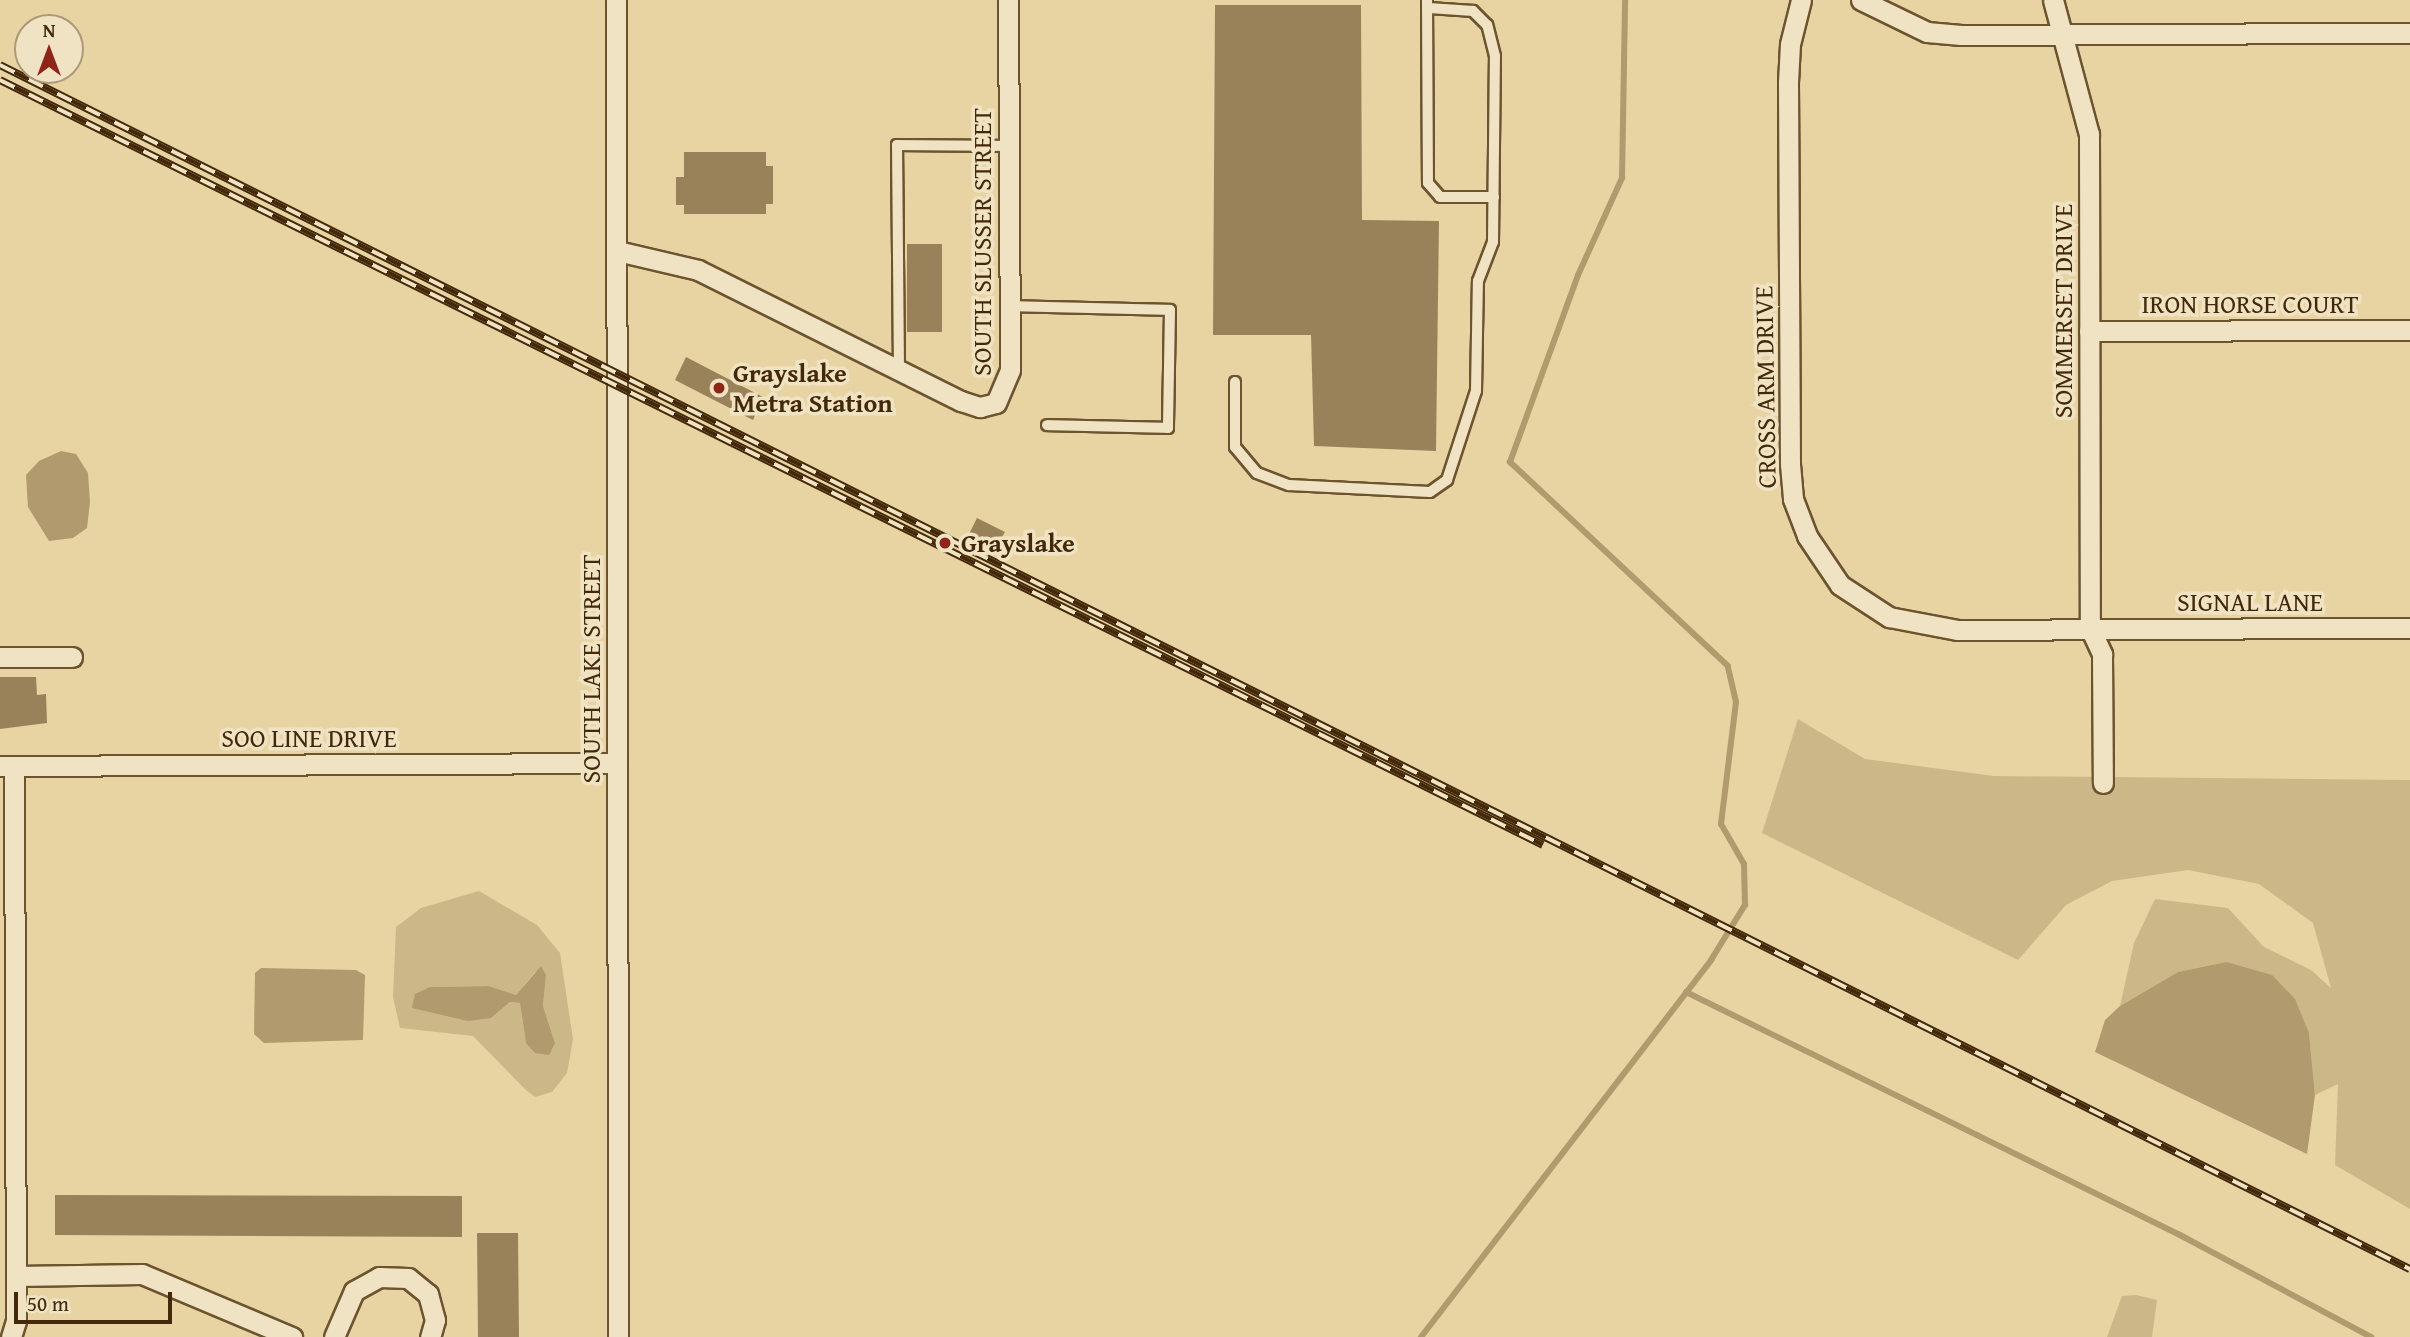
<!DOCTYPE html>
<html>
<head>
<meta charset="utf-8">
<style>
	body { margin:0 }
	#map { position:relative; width:2410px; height:1337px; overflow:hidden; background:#e8d4a2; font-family:"Gentium Book Plus",serif }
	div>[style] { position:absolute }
	.green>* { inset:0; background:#ccb788 }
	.water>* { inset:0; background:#b09a6e }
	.stream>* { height:6px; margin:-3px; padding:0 3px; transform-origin:3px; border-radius:3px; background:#b09a6e }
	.building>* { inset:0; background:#998259 }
	.roads { filter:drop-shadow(2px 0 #6c542f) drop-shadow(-2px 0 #6c542f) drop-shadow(0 2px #6c542f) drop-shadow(0 -2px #6c542f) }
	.service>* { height:10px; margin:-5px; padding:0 5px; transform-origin:5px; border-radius:5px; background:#f0e3c3 }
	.minor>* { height:19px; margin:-9.5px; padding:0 9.5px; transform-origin:9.5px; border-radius:9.5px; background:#f0e3c3 }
	.rail>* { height:8px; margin-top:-4px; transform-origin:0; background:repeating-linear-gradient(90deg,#f0e3c3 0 16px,#432909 0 32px); box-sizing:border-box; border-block:2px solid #432909 }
	.dots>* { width:19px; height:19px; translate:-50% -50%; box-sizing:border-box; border:4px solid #f0e3c3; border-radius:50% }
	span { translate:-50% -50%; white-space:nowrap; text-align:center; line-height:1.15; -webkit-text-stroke:7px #f0e3c3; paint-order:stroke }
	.street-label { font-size:26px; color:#432909 }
	.poi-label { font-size:26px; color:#432909; font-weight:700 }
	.left { translate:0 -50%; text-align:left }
	.north { position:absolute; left:14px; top:14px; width:70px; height:70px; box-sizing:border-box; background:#f0e3c3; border:2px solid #ab9979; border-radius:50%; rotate:0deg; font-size:19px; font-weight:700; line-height:28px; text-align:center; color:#432909 }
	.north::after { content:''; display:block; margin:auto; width:24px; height:32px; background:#8f2418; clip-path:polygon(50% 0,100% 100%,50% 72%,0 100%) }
	.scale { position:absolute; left:14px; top:1292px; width:158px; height:32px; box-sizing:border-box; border:4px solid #432909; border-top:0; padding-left:9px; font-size:21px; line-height:24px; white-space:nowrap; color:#432909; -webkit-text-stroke:5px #f0e3c3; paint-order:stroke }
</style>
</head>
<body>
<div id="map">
	<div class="green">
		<div style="clip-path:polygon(1798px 719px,1865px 759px,1994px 776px,2410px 780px,2410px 1209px,2335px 1165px,2338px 1084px,2315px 1095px,2309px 1033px,2226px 962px,2178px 972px,2120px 1006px,2134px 943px,2155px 899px,2228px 908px,2264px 947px,2311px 970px,2331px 988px,2313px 923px,2259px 884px,2188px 870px,2112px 881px,2066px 905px,2018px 960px,1762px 833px)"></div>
		<div style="clip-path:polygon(evenodd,479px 891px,537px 925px,560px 953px,573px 1039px,567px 1073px,552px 1092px,535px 1097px,526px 1090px,473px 1036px,400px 1028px,393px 997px,396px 927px,421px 908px,479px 891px,535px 972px,546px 975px,543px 1006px,555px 1043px,526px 1043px,520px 1003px,510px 1002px,491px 1018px,430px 987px,489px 986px,516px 995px,535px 972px)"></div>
		<div style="clip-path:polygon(2136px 1295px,2157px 1300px,2152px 1337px,2107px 1337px,2122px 1296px)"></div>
	</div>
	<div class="water">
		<div style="clip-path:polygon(61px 451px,76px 454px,88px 473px,90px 502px,87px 528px,73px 538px,49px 541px,28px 507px,26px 475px,39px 461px)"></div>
		<div style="clip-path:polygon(2226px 962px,2272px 975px,2295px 999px,2309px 1033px,2315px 1095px,2307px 1154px,2095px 1052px,2105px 1020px,2120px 1006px,2178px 972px)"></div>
		<div style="clip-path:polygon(541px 966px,546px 975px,543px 1006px,555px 1043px,549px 1055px,535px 1053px,526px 1043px,520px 1003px,510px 1002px,491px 1018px,468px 1021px,412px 1008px,415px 994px,430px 987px,489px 986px,516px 995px)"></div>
		<div style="clip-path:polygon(261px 968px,356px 970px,365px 975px,363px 1040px,264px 1043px,254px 1034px,255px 973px)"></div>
	</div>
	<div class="stream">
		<div style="left:1686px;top:992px;width:551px;rotate:26.19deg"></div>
		<div style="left:2180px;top:1235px;width:217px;rotate:28.1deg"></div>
		<div style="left:1421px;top:1337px;width:476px;rotate:-52.4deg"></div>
		<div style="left:1711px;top:960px;width:65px;rotate:-58.3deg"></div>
		<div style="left:1745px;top:905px;width:41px;rotate:-91.4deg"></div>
		<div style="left:1744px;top:864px;width:46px;rotate:-119.9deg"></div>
		<div style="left:1721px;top:824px;width:123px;rotate:-83deg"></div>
		<div style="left:1736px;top:702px;width:37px;rotate:-103deg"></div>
		<div style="left:1728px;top:666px;width:299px;rotate:-136.9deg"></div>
		<div style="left:1510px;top:462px;width:199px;rotate:-70deg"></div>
		<div style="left:1578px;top:275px;width:107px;rotate:-65.6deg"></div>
		<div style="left:1622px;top:178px;width:178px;rotate:-89deg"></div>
	</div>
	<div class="building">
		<div style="clip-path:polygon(1215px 5px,1361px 5px,1362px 220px,1439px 221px,1436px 451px,1314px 446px,1311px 335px,1213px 335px)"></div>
		<div style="clip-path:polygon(684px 152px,766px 152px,766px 166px,773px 166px,773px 204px,766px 204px,766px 214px,684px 214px,684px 205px,676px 205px,676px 177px,684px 177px)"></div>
		<div style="clip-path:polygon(907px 244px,942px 244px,942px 332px,907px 332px)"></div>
		<div style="clip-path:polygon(686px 357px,763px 397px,753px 420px,675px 380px)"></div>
		<div style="clip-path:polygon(977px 518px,1005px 532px,996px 547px,969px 534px)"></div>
		<div style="clip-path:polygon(0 677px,36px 677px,37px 695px,46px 694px,47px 723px,0 729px)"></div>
		<div style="clip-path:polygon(55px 1195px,462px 1196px,462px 1237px,55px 1235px)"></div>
		<div style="clip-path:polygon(477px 1233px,518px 1233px,519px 1337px,478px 1337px)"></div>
	</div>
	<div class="roads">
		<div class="service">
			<div style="left:1427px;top:0;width:183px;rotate:89.7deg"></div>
			<div style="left:1428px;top:183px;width:18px;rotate:49deg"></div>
			<div style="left:1440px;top:197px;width:54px"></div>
			<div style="left:1010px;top:306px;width:160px;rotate:1.4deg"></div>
			<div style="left:1170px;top:310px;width:118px;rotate:91deg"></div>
			<div style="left:1168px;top:428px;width:121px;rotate:-178.6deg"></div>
			<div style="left:899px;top:371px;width:226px;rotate:-90.5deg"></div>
			<div style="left:897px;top:145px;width:112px;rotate:0.5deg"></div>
			<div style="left:1235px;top:382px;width:65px;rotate:90deg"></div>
			<div style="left:1235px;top:447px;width:34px;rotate:50deg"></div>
			<div style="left:1257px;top:473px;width:34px;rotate:21deg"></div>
			<div style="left:1289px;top:485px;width:141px;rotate:2.8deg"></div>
			<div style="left:1430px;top:492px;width:21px;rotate:-35deg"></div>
			<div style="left:1447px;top:480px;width:94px;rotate:-72deg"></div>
			<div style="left:1476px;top:391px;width:110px;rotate:-89deg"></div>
			<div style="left:1478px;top:281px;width:42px;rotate:-69deg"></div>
			<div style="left:1493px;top:242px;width:186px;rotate:-89.4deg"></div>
			<div style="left:1495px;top:56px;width:32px;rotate:-104deg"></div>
			<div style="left:1487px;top:25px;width:20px;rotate:-135deg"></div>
			<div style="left:1473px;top:11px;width:44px;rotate:-176.1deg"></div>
		</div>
		<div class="minor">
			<div style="left:616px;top:0;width:1337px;rotate:89.91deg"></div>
			<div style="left:1801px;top:0;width:45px;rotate:104deg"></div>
			<div style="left:1790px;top:44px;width:39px;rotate:93deg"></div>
			<div style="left:1788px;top:83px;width:381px;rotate:89.7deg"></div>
			<div style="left:1790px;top:464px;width:35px;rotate:85deg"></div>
			<div style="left:1793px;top:499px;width:40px;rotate:69deg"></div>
			<div style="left:1807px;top:536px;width:59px;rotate:56deg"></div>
			<div style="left:1840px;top:585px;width:59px;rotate:33.1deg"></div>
			<div style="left:1889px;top:617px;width:69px;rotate:10.8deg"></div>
			<div style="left:1957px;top:630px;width:453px;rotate:-0.3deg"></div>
			<div style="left:1861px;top:0;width:73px;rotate:25.9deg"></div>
			<div style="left:1927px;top:32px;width:34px;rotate:5deg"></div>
			<div style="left:1961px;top:35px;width:449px;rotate:-0.3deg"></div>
			<div style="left:2053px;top:0;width:139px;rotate:75deg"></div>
			<div style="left:2089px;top:134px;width:494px;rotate:89.9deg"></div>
			<div style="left:2090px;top:628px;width:29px;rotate:65deg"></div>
			<div style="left:2102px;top:654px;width:129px;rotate:89.6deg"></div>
			<div style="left:617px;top:251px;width:83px;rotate:13.2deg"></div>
			<div style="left:698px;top:270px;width:294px;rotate:26.5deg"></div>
			<div style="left:961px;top:401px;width:20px;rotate:18deg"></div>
			<div style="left:980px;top:407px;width:16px;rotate:-14deg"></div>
			<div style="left:996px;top:403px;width:36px;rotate:-67deg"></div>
			<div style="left:1010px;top:370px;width:370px;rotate:-90.3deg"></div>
			<div style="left:2089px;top:331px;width:321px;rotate:-0.2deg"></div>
			<div style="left:0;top:657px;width:72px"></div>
			<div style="left:0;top:766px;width:617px;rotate:-0.28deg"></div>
			<div style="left:16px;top:1276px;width:126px;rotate:-0.9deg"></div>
			<div style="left:142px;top:1274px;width:163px;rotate:22.8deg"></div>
			<div style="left:11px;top:1337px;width:17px;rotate:-73deg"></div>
			<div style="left:16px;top:1321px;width:555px;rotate:-90.21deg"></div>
			<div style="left:334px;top:1337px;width:50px;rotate:-66.5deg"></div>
			<div style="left:354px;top:1291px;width:29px;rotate:-29deg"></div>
			<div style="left:379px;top:1277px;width:29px;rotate:2deg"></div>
			<div style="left:408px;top:1278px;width:26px;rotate:39deg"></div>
			<div style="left:428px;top:1294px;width:27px;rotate:75deg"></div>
			<div style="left:435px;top:1320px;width:18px;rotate:106deg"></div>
		</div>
	</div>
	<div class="rail">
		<div style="left:0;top:65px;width:2694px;rotate:26.55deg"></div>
		<div style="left:0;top:80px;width:1722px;rotate:26.37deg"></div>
	</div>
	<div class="dots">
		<div style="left:719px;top:388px;background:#8f2418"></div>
		<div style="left:945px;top:543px;background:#8f2418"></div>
	</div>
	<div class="street-label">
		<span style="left:982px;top:242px;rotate:-90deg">SOUTH SLUSSER STREET</span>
		<span style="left:2250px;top:304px">IRON HORSE COURT</span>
		<span style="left:2063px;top:311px;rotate:-90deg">SOMMERSET DRIVE</span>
		<span style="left:1765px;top:387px;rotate:-91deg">CROSS ARM DRIVE</span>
		<span style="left:2250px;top:602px">SIGNAL LANE</span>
		<span style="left:591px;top:669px;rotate:-90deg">SOUTH LAKE STREET</span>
		<span style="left:309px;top:738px">SOO LINE DRIVE</span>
	</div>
	<div class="poi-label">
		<span class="left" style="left:733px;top:388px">Grayslake<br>Metra Station</span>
		<span class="left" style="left:961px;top:543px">Grayslake</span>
	</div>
	<div class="north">N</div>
	<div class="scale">50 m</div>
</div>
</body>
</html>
